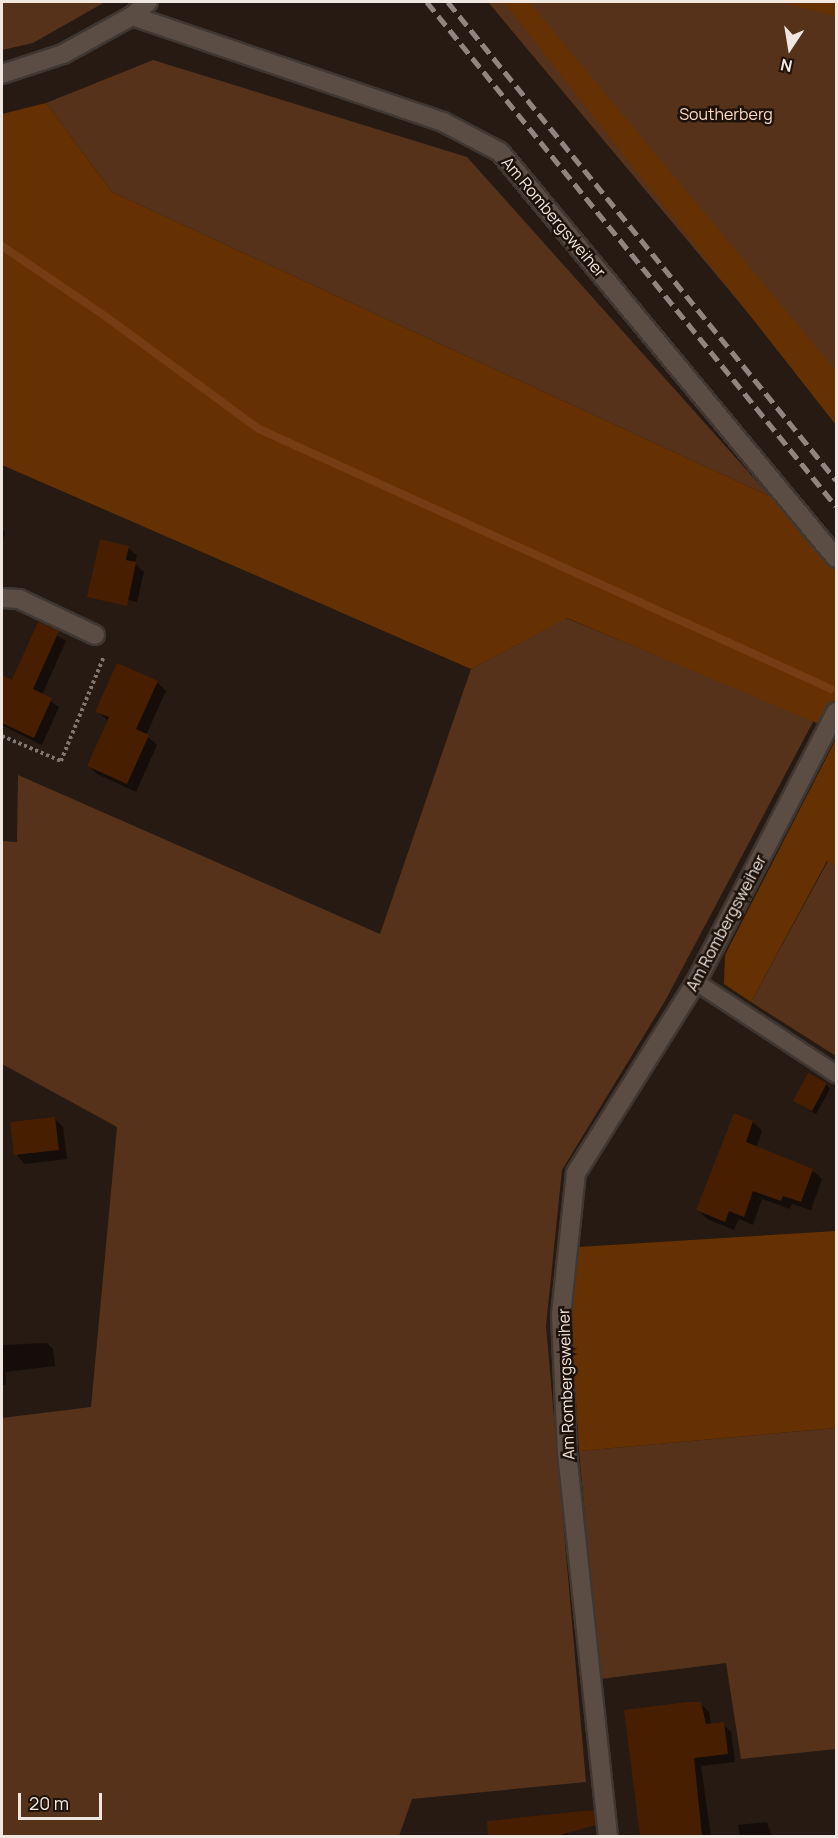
<!DOCTYPE html>
<html>
<head>
<meta charset="utf-8">
<style>
	body { margin:0 }
	#map { position:relative; width:838px; height:1838px; overflow:hidden; background:#261a12; font-family:Manrope,sans-serif }
	div>[style] { position:absolute }
	.green>* { inset:0; background:#56321a }
	.forest>* { inset:0; background:#663102 }
	.shadow>* { inset:0; background:#0007 }
	.stream>* { height:8px; margin:-4px; padding:0 4px; transform-origin:4px; border-radius:4px; background:#743d13 }
	.building>* { inset:0; background:#471f00 }
	.path>* { height:4px; margin-top:-2px; transform-origin:0; background:repeating-linear-gradient(90deg,#817770 0 3px,transparent 0 6px) }
	.roads { filter:drop-shadow(2px 0 #403732) drop-shadow(-2px 0 #403732) drop-shadow(0 2px #403732) drop-shadow(0 -2px #403732) }
	.service>* { height:16px; margin:-8px; padding:0 8px; transform-origin:8px; border-radius:8px; background:#5c4d44 }
	.minor>* { height:18px; margin:-9px; padding:0 9px; transform-origin:9px; border-radius:9px; background:#5c4d44 }
	.tertiary>* { height:18px; margin:-9px; padding:0 9px; transform-origin:9px; border-radius:9px; background:#5c4d44 }
	.rail>* { height:4.5px; margin-top:-2.25px; transform-origin:0; background:repeating-linear-gradient(90deg,#91867f 0 12px,transparent 0 18px) }
	span { translate:-50% -50%; white-space:nowrap; text-align:center; line-height:1.15; -webkit-text-stroke:5px #1d1109; paint-order:stroke }
	.park-label { font-size:16px; color:#fdd9c3 }
	.street-label { font-size:16px; color:#f0e7e1 }
	.frame { position:absolute; inset:0; border:3px solid #f0e7e1; pointer-events:none }
	.north { position:absolute; left:760px; top:18px; width:60px; height:60px; -webkit-text-stroke:4px #1d1109; paint-order:stroke; rotate:192deg; font-size:16px; font-weight:700; line-height:24px; text-align:center; color:#f0e7e1 }
	.north::after { content:''; display:block; margin:auto; width:21px; height:27px; background:#f0e7e1; clip-path:polygon(50% 0,100% 100%,50% 72%,0 100%) }
	.scale { position:absolute; left:18px; top:1793px; width:84px; height:27px; box-sizing:border-box; border:3px solid #f0e7e1; border-top:0; padding-left:8px; font-size:18px; line-height:21px; white-space:nowrap; color:#f0e7e1; -webkit-text-stroke:4px #1d1109; paint-order:stroke }
</style>
</head>
<body>
<div id="map">
	<div class="green">
		<div style="clip-path:polygon(2px 2px,105px 2px,33px 43px,2px 50px)"></div>
		<div style="clip-path:polygon(488px 2px,836px 2px,836px 418px)"></div>
		<div style="clip-path:polygon(153px 60px,467px 157px,771px 497px,112px 192px,46px 103px)"></div>
		<div style="clip-path:polygon(566px 618px,814px 720px,665px 1001px,562px 1170px,546px 1326px,586px 1782px,412px 1799px,399px 1836px,2px 1836px,2px 1418px,91px 1407px,117px 1127px,2px 1064px,2px 841px,17px 842px,18px 775px,380px 934px,471px 669px)"></div>
		<div style="clip-path:polygon(828px 861px,836px 867px,836px 1056px,751px 1002px)"></div>
		<div style="clip-path:polygon(836px 1428px,836px 1749px,741px 1759px,726px 1663px,600px 1679px,579px 1451px)"></div>
	</div>
	<div class="forest">
		<div style="clip-path:polygon(504px 2px,529px 2px,836px 371px,836px 425px)"></div>
		<div style="clip-path:polygon(778px 2px,836px 2px,836px 16px)"></div>
		<div style="clip-path:polygon(46px 103px,112px 192px,771px 497px,836px 565px,836px 731px,567px 618px,471px 669px,2px 465px,2px 114px)"></div>
		<div style="clip-path:polygon(836px 739px,836px 867px,827px 861px,751px 1002px,724px 984px,725px 955px)"></div>
		<div style="clip-path:polygon(836px 1231px,836px 1428px,579px 1451px,571px 1317px,578px 1247px)"></div>
	</div>
	<div class="shadow">
		<div style="clip-path:polygon(2px 529px,5px 532px,2px 545px)"></div>
		<div style="clip-path:polygon(101px 541px,129px 548px,137px 556px,135px 563px,144px 572px,137px 602px,100px 593px)"></div>
		<div style="clip-path:polygon(38px 624px,66px 641px,42px 695px,59px 707px,42px 745px,2px 725px,2px 708px)"></div>
		<div style="clip-path:polygon(157px 682px,166px 691px,146px 735px,157px 745px,136px 792px,97px 774px,88px 765px,108px 721px,97px 711px)"></div>
		<div style="clip-path:polygon(826px 1084px,830px 1089px,816px 1114px,795px 1101px)"></div>
		<div style="clip-path:polygon(734px 1115px,753px 1122px,762px 1131px,756px 1148px,812px 1170px,822px 1179px,811px 1210px,792px 1204px,790px 1209px,762px 1199px,753px 1225px,739px 1219px,734px 1230px,707px 1219px,698px 1210px)"></div>
		<div style="clip-path:polygon(54px 1118px,63px 1127px,67px 1159px,25px 1164px,16px 1154px)"></div>
		<div style="clip-path:polygon(47px 1343px,53px 1349px,55px 1366px,5px 1372px,6px 1385px,2px 1385px,2px 1345px)"></div>
		<div style="clip-path:polygon(701px 1704px,709px 1712px,711px 1725px,723px 1724px,731px 1732px,735px 1762px,701px 1766px,711px 1836px,641px 1836px,626px 1711px)"></div>
		<div style="clip-path:polygon(520px 1819px,567px 1826px,568px 1836px,522px 1836px)"></div>
		<div style="clip-path:polygon(767px 1822px,772px 1836px,740px 1836px,738px 1825px)"></div>
	</div>
	<div class="stream">
		<div style="left:2px;top:246px;width:125px;rotate:34.2deg"></div>
		<div style="left:105px;top:316px;width:191px;rotate:36.3deg"></div>
		<div style="left:259px;top:429px;width:628px;rotate:24.44deg"></div>
	</div>
	<div class="building">
		<div style="clip-path:polygon(100px 539px,129px 546px,126px 560px,136px 562px,127px 606px,87px 597px)"></div>
		<div style="clip-path:polygon(38px 622px,59px 631px,33px 689px,52px 698px,34px 738px,2px 723px,2px 675px,12px 680px)"></div>
		<div style="clip-path:polygon(117px 663px,158px 681px,136px 729px,149px 735px,127px 784px,87px 766px,109px 717px,95px 712px)"></div>
		<div style="clip-path:polygon(808px 1073px,827px 1083px,812px 1111px,793px 1101px)"></div>
		<div style="clip-path:polygon(734px 1113px,753px 1121px,746px 1142px,813px 1169px,801px 1202px,783px 1196px,781px 1201px,753px 1191px,744px 1217px,729px 1211px,725px 1222px,696px 1210px)"></div>
		<div style="clip-path:polygon(55px 1117px,59px 1150px,14px 1155px,10px 1122px)"></div>
		<div style="clip-path:polygon(688px 1702px,701px 1702px,706px 1724px,724px 1722px,728px 1754px,694px 1758px,702px 1836px,640px 1836px,624px 1710px)"></div>
		<div style="clip-path:polygon(594px 1810px,596px 1825px,557px 1836px,488px 1836px,487px 1821px)"></div>
	</div>
	<div class="path">
		<div style="left:2px;top:736px;width:64px;rotate:23deg"></div>
		<div style="left:61px;top:761px;width:113px;rotate:-67.7deg"></div>
	</div>
	<div class="roads">
		<div class="service">
			<div style="left:696px;top:982px;width:168px;rotate:33.3deg"></div>
		</div>
		<div class="minor">
			<div style="left:132px;top:16px;width:329px;rotate:18.8deg"></div>
			<div style="left:443px;top:122px;width:64px;rotate:27.8deg"></div>
			<div style="left:500px;top:152px;width:527px;rotate:50.39deg"></div>
			<div style="left:2px;top:598px;width:17px;rotate:3deg"></div>
			<div style="left:19px;top:599px;width:84px;rotate:25.3deg"></div>
			<div style="left:608px;top:1836px;width:386px;rotate:-96.1deg"></div>
			<div style="left:567px;top:1452px;width:137px;rotate:-92.5deg"></div>
			<div style="left:561px;top:1315px;width:143px;rotate:-84deg"></div>
			<div style="left:576px;top:1173px;width:226px;rotate:-57.9deg"></div>
			<div style="left:696px;top:982px;width:304px;rotate:-62.6deg"></div>
		</div>
		<div class="tertiary">
			<div style="left:2px;top:74px;width:64px;rotate:-18.2deg"></div>
			<div style="left:63px;top:54px;width:79px;rotate:-28.8deg"></div>
			<div style="left:132px;top:16px;width:21px;rotate:-41deg"></div>
		</div>
	</div>
	<div class="rail">
		<div style="left:427px;top:2px;width:649px;rotate:50.94deg"></div>
		<div style="left:448px;top:2px;width:616px;rotate:50.93deg"></div>
	</div>
	<div class="park-label">
		<span style="left:726px;top:114px">Southerberg</span>
	</div>
	<div class="street-label">
		<span style="left:554px;top:217px;rotate:50deg">Am Rombergsweiher</span>
		<span style="left:726px;top:923px;rotate:-62deg">Am Rombergsweiher</span>
		<span style="left:566px;top:1384px;rotate:-92deg">Am Rombergsweiher</span>
	</div>
	<div class="frame"></div>
	<div class="north">N</div>
	<div class="scale">20 m</div>
</div>
</body>
</html>
